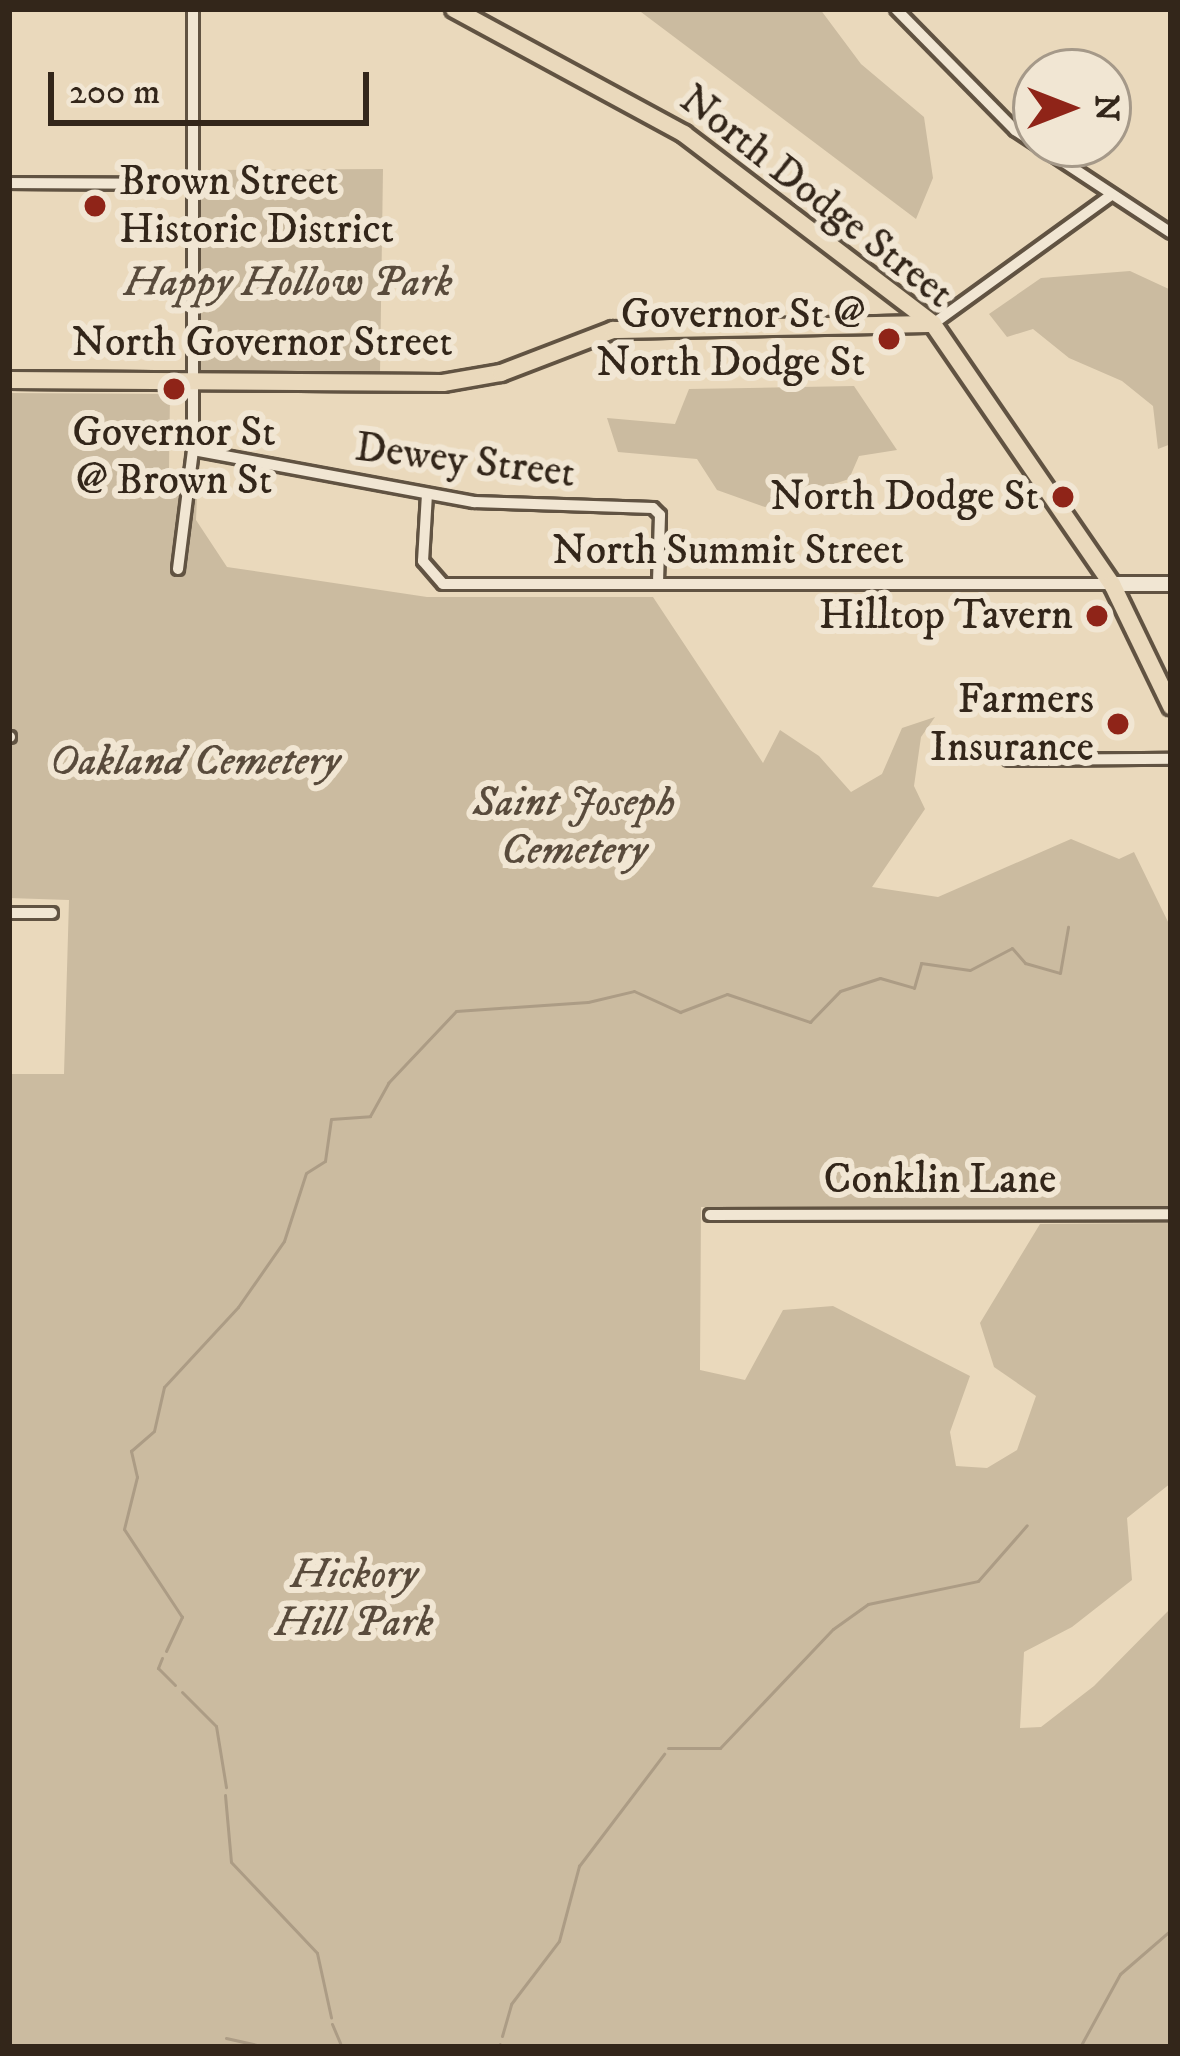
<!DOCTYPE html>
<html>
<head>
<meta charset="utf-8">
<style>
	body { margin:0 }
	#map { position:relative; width:1180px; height:2056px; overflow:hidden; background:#ead9bc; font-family:"IM FELL DW Pica",serif }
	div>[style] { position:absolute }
	.green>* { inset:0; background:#cbbba0 }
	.stream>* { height:3px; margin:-1.5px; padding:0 1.5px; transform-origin:1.5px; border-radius:1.5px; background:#ac9c85 }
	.roads { filter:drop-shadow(3px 0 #615342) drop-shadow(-3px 0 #615342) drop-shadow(0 3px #615342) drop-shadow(0 -3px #615342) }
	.minor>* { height:10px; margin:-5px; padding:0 5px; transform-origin:5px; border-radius:5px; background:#f1e6d3 }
	.tertiary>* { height:14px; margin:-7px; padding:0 7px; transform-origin:7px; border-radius:7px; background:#f1e6d3 }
	.primary>* { height:16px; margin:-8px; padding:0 8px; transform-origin:8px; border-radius:8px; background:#ead9bc }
	.dots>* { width:33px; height:33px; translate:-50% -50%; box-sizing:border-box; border:6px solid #f1e6d3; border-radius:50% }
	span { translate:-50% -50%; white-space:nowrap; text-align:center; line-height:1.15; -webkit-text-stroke:12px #f1e6d3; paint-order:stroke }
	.poi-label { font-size:42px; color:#33261a }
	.left { translate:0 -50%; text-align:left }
	.right { translate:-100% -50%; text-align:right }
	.street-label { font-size:42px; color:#33261a }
	.park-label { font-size:42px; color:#594b3c; font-style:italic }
	.frame { position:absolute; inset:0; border:12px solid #33261a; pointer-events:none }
	.north { position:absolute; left:1012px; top:48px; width:120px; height:120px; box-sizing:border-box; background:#f1e6d3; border:3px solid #a59989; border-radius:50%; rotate:90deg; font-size:33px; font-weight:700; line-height:48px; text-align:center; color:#33261a }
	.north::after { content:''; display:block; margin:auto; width:42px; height:54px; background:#8f2418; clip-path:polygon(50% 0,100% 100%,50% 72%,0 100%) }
	.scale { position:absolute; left:48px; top:72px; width:321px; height:54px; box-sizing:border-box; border:6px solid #33261a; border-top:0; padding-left:15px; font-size:36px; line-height:42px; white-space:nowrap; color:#33261a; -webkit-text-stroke:9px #f1e6d3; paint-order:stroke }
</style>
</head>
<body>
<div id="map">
	<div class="green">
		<div style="clip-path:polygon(637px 9px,820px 9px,861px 64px,924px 117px,933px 178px,916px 219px)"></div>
		<div style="clip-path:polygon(383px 169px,380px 373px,190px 381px,201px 170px)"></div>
		<div style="clip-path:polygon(1130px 271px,1171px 290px,1171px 444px,1158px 449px,1153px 406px,1122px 381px,1069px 358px,1033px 329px,1007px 337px,989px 314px,1041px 278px)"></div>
		<div style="clip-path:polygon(854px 386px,897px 450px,859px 456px,849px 479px,765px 507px,717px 490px,697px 459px,618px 452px,607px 418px,675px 424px,689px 389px)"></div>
		<div style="clip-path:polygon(9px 393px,170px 394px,169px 470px,198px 473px,196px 520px,227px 567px,427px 597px,653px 597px,763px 763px,780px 730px,819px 756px,851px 792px,882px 774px,902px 728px,935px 717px,921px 737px,914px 786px,925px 809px,872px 887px,938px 897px,1071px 839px,1119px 859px,1134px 852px,1171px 928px,1171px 1207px,701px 1207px,700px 1370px,745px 1380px,783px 1310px,833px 1306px,970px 1376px,950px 1432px,956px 1466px,987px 1468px,1017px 1450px,1036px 1396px,994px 1367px,980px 1323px,1040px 1224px,1171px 1223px,1171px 1483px,1127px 1518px,1132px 1580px,1072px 1627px,1024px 1652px,1020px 1728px,1041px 1727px,1094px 1686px,1171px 1608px,1171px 2047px,9px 2047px,9px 1074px,64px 1074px,69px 900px,9px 898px)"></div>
	</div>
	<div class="stream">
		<div style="left:166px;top:1651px;width:38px;rotate:-65deg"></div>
		<div style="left:182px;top:1617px;width:105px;rotate:-123.4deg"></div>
		<div style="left:124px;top:1529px;width:54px;rotate:-76deg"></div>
		<div style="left:137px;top:1477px;width:27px;rotate:-103deg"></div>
		<div style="left:131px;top:1451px;width:30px;rotate:-41deg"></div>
		<div style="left:154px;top:1431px;width:45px;rotate:-77.2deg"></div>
		<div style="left:164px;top:1387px;width:109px;rotate:-47.2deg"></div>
		<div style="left:238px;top:1307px;width:80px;rotate:-55.1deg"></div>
		<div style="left:284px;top:1241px;width:71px;rotate:-72.1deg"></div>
		<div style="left:306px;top:1173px;width:22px;rotate:-32deg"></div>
		<div style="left:325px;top:1161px;width:42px;rotate:-81.9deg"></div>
		<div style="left:331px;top:1119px;width:39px;rotate:-4deg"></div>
		<div style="left:370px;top:1116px;width:38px;rotate:-61deg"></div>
		<div style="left:388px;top:1083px;width:99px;rotate:-46.6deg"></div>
		<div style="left:456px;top:1011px;width:132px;rotate:-3.9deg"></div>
		<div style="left:588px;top:1002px;width:47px;rotate:-13.4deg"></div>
		<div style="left:634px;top:991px;width:51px;rotate:24.5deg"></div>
		<div style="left:680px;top:1012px;width:50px;rotate:-21deg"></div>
		<div style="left:727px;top:994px;width:88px;rotate:18.6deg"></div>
		<div style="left:810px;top:1022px;width:43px;rotate:-45.9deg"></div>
		<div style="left:840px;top:991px;width:42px;rotate:-18deg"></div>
		<div style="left:880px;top:978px;width:35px;rotate:16deg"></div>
		<div style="left:914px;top:988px;width:26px;rotate:-74deg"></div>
		<div style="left:921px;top:963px;width:49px;rotate:8.1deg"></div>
		<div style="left:970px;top:970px;width:47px;rotate:-27.6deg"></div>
		<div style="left:1012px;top:948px;width:20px;rotate:49deg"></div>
		<div style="left:1025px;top:963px;width:36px;rotate:16deg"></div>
		<div style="left:1060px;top:973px;width:47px;rotate:-80.1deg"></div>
		<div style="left:162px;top:1658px;width:11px;rotate:112deg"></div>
		<div style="left:158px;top:1668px;width:24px;rotate:45deg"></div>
		<div style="left:182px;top:1692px;width:48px;rotate:45deg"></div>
		<div style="left:216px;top:1726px;width:62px;rotate:80.7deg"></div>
		<div style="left:668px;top:1748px;width:52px"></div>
		<div style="left:720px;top:1748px;width:164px;rotate:-46.5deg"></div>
		<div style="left:833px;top:1629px;width:43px;rotate:-35.5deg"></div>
		<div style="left:868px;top:1604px;width:112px;rotate:-11.8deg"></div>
		<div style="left:978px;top:1581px;width:74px;rotate:-48.8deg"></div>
		<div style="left:225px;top:1795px;width:67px;rotate:84.9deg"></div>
		<div style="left:231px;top:1862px;width:125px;rotate:46.6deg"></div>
		<div style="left:317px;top:1953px;width:66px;rotate:77.7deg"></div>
		<div style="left:332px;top:2024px;width:25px;rotate:67deg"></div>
		<div style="left:502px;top:2036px;width:33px;rotate:-74deg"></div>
		<div style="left:511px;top:2004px;width:79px;rotate:-52.7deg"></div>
		<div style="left:559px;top:1941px;width:78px;rotate:-75.1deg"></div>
		<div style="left:579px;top:1866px;width:141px;rotate:-52.8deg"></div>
		<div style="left:226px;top:2038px;width:41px;rotate:12.7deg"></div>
		<div style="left:499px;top:2047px;width:3px;rotate:-72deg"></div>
		<div style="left:1080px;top:2047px;width:83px;rotate:-61.3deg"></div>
		<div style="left:1120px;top:1974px;width:67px;rotate:-40.8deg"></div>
	</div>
	<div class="roads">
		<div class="minor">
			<div style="left:896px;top:9px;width:170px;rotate:45.5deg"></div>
			<div style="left:1015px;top:130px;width:187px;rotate:33.4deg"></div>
			<div style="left:9px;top:183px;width:181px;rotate:0.3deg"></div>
			<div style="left:933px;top:324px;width:220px;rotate:-35.9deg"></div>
			<div style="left:193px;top:450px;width:286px;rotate:10.5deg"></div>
			<div style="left:474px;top:502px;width:179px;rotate:1.9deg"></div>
			<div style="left:653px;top:508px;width:10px;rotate:45deg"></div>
			<div style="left:660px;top:515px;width:69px;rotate:91.7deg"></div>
			<div style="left:427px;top:494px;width:67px;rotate:93.4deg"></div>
			<div style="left:423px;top:561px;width:30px;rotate:49deg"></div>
			<div style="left:443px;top:584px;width:669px"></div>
			<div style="left:178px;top:569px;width:120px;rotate:-82.8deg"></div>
			<div style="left:193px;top:450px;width:441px;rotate:-90deg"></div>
			<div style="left:9px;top:737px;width:1px"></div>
			<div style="left:1009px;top:760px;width:162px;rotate:-0.4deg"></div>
			<div style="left:9px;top:913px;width:43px"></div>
			<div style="left:710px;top:1215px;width:461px;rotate:-0.1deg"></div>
		</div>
		<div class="tertiary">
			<div style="left:1112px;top:584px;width:59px"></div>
		</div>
		<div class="primary">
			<div style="left:454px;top:9px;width:262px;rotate:28.5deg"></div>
			<div style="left:684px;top:134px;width:313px;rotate:37.3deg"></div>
			<div style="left:933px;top:324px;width:316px;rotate:55.5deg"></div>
			<div style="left:1112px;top:584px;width:136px;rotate:64.2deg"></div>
			<div style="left:9px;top:380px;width:434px;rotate:0.4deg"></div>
			<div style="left:443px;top:383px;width:59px;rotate:-9.8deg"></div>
			<div style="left:501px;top:373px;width:120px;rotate:-21deg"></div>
			<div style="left:613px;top:330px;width:320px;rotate:-1.1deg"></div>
		</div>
	</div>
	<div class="dots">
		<div style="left:95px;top:206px;background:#8f2418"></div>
		<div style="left:889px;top:339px;background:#8f2418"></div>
		<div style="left:174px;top:389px;background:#8f2418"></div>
		<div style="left:1063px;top:497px;background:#8f2418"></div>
		<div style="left:1097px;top:616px;background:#8f2418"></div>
		<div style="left:1118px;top:724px;background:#8f2418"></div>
	</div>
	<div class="poi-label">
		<span class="left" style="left:119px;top:206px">Brown Street<br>Historic District</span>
		<span class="right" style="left:865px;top:339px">Governor St @<br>North Dodge St</span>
		<span style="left:174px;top:457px">Governor St<br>@ Brown St</span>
		<span class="right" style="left:1039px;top:497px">North Dodge St</span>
		<span class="right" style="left:1073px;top:616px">Hilltop Tavern</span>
		<span class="right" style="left:1094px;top:724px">Farmers<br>Insurance</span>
	</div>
	<div class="street-label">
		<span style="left:816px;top:197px;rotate:38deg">North Dodge Street</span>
		<span style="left:262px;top:343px">North Governor Street</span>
		<span style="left:465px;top:461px;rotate:7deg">Dewey Street</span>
		<span style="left:728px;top:551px">North Summit Street</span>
		<span style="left:940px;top:1180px">Conklin Lane</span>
	</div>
	<div class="park-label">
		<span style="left:288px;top:283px">Happy Hollow Park</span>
		<span style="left:195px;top:762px">Oakland Cemetery</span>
		<span style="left:574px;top:827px">Saint Joseph<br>Cemetery</span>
		<span style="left:354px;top:1599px">Hickory<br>Hill Park</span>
	</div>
	<div class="frame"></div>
	<div class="north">N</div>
	<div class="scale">200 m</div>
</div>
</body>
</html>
